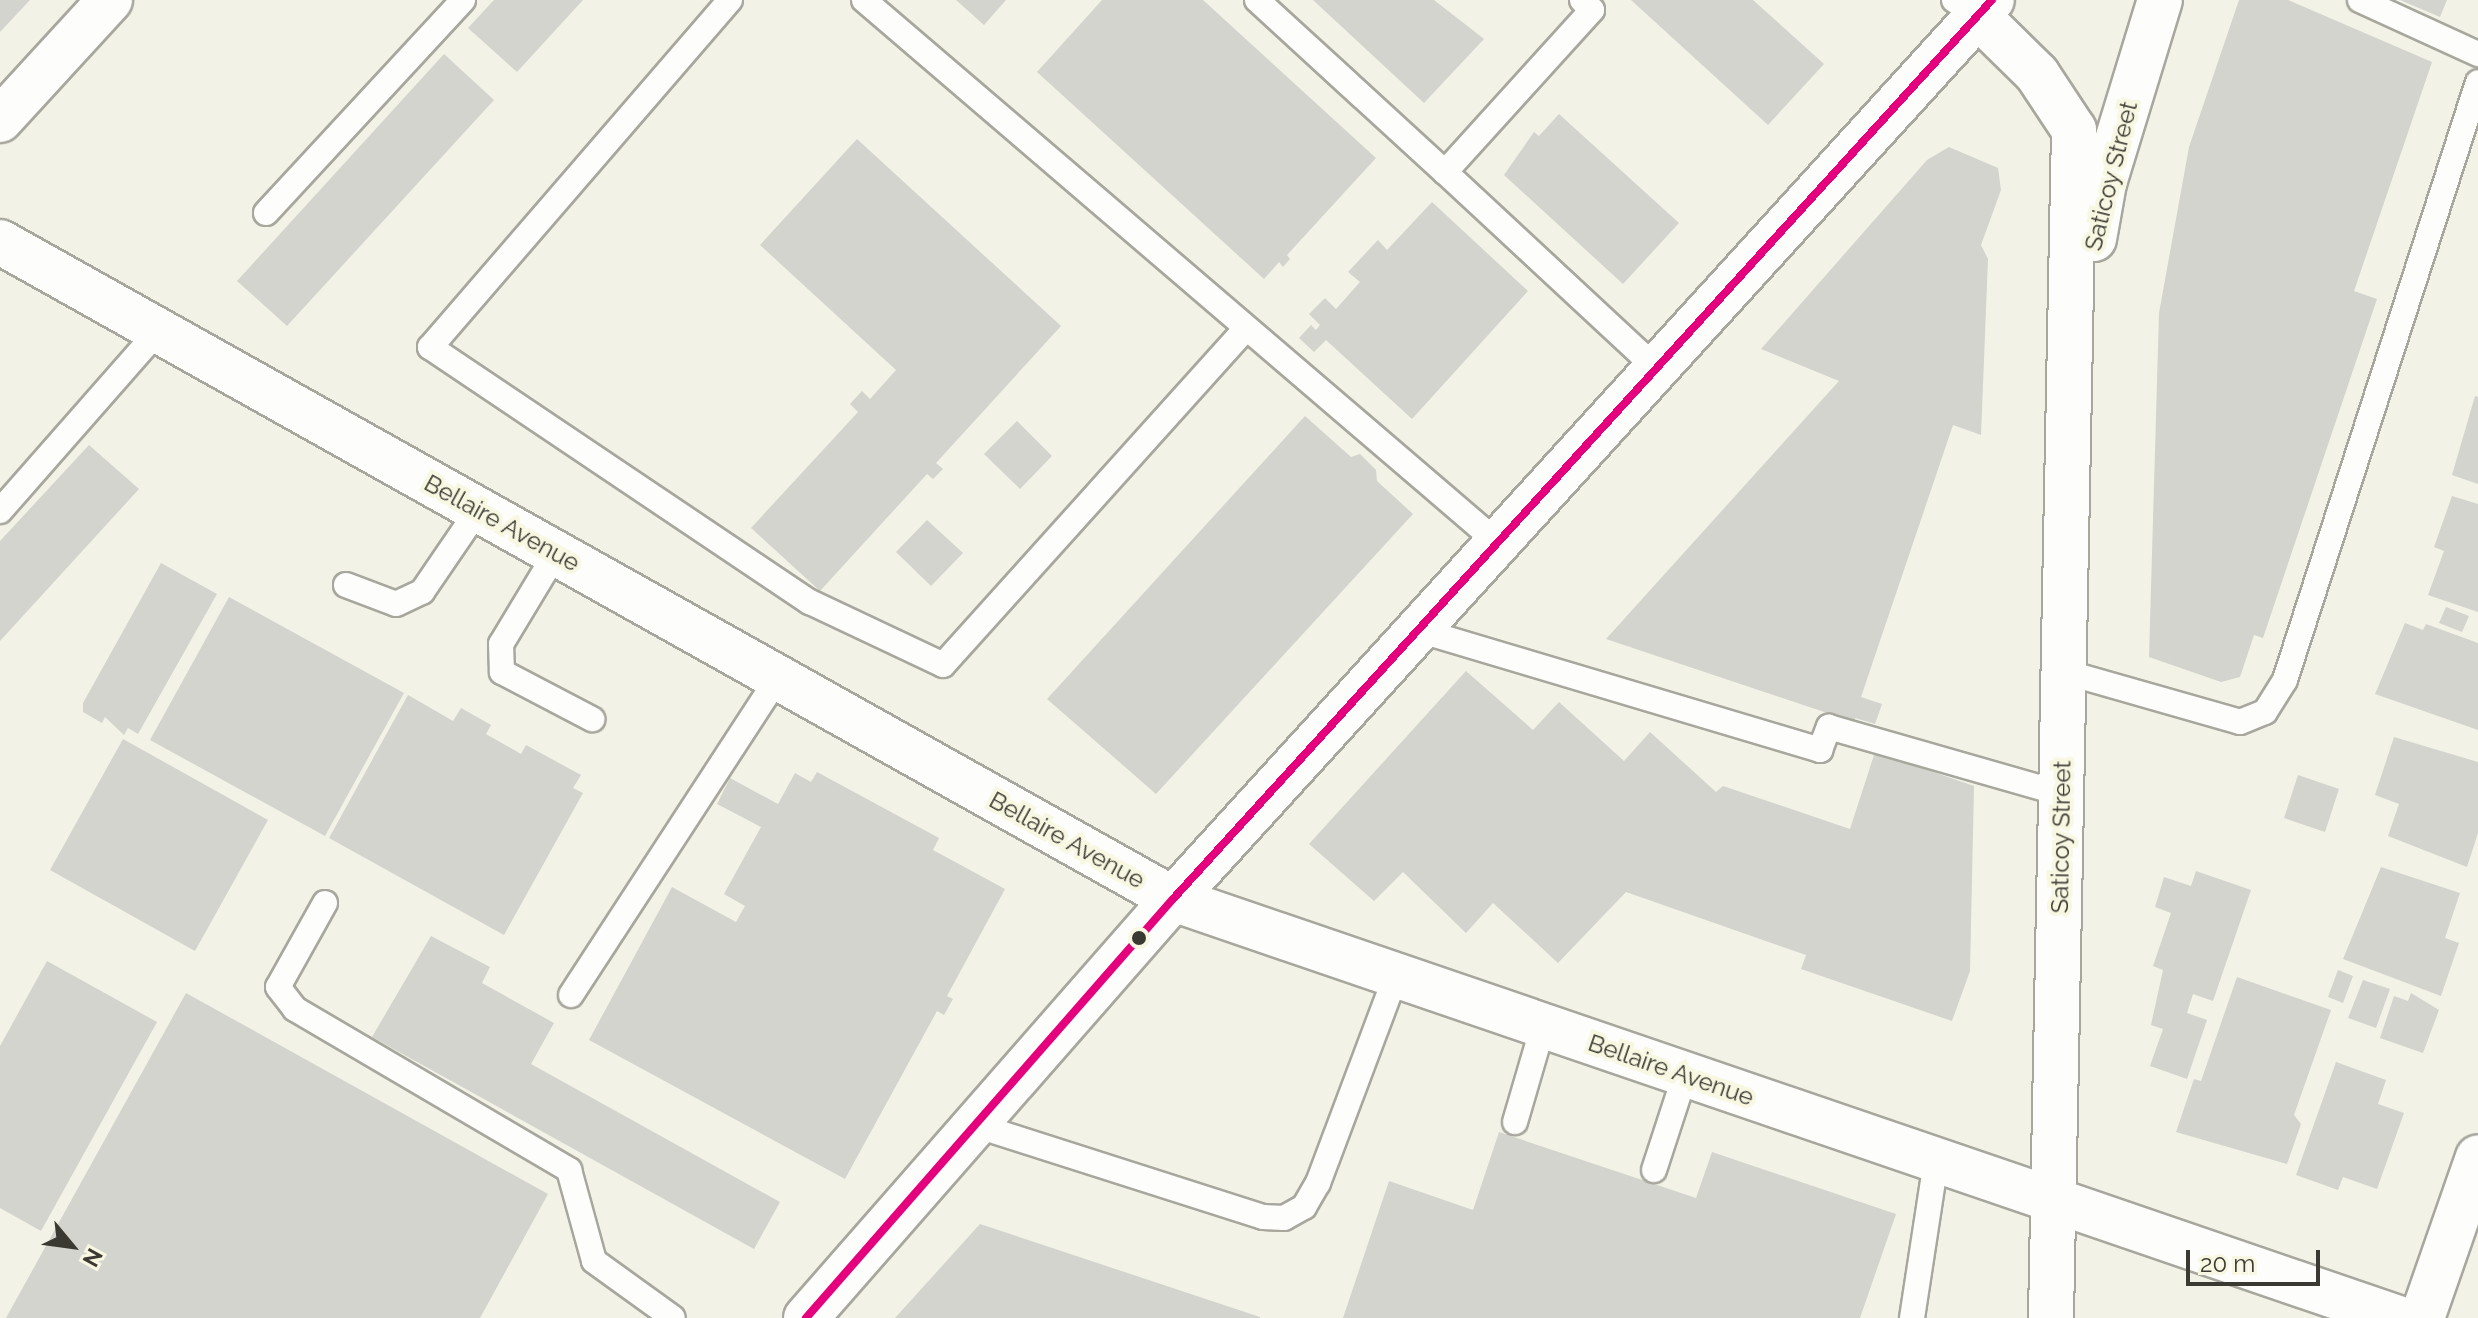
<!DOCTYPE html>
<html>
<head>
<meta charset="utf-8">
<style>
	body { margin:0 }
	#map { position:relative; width:2478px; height:1318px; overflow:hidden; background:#f2f2e7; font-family:Raleway,sans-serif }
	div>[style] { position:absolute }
	.building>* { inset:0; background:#d2d4cd }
	.roads { filter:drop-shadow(2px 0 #a7a79e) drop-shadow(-2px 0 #a7a79e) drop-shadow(0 2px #a7a79e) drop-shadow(0 -2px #a7a79e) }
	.lane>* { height:24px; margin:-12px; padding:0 12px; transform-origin:12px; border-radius:12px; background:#fdfdfb }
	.street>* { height:44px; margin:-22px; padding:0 22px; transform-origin:22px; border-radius:22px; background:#fdfdfb }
	.secondary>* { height:44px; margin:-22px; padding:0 22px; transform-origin:22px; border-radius:22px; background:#fdfdfb }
	.bus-1>* { height:8px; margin:-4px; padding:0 4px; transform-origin:4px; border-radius:4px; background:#e5007d }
	.dots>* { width:22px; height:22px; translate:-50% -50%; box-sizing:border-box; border:4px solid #f7f7e2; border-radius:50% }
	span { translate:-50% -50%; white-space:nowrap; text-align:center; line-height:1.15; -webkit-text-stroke:8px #f7f7e2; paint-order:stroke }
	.street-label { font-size:24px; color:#3b3a32 }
	.north { position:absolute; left:32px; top:1206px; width:80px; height:80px; -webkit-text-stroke:6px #f7f7e2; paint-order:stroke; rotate:119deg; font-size:22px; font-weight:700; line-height:32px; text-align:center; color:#3b3a32 }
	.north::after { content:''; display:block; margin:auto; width:28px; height:36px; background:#3b3a32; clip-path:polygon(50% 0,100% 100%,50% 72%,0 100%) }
	.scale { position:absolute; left:2186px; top:1250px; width:134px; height:36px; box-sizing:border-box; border:4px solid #3b3a32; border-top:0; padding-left:10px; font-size:24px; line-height:28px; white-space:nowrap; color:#3b3a32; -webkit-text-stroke:6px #f7f7e2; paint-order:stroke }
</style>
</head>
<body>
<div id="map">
	<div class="building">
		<div style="clip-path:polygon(0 0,30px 0,0 32px)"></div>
		<div style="clip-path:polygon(494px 0,583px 0,517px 72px,468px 28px)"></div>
		<div style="clip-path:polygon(956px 0,1006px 0,984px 25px)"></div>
		<div style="clip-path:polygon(1102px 0,1203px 0,1376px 158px,1287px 255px,1290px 259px,1283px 267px,1279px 262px,1264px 279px,1037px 72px)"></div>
		<div style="clip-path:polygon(1313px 0,1434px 0,1484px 39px,1424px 103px)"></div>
		<div style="clip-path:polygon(1631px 0,1753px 0,1824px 64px,1768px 125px)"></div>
		<div style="clip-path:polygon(2239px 0,2288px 0,2432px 62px,2354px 291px,2377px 299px,2263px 638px,2254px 635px,2240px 677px,2221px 682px,2149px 657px,2159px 313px,2189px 147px)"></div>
		<div style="clip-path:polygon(2400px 0,2447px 0,2440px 17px)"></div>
		<div style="clip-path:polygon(444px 54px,494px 100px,287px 326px,237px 281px)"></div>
		<div style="clip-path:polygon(1559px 114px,1679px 223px,1623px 284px,1504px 175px,1534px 132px,1539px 136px)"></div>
		<div style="clip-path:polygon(857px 139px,1061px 326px,936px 463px,943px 469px,933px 479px,927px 474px,820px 591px,751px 528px,858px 412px,850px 404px,862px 391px,870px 399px,896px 370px,760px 245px)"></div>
		<div style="clip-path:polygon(1949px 147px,1998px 168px,2001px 190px,1981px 245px,1988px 259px,1981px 435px,1953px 425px,1861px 697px,1882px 704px,1875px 724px,1855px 718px,1854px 722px,1606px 639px,1839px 381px,1761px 349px,1927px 160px)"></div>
		<div style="clip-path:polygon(1432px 202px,1528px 291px,1412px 419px,1326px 340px,1314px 352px,1299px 338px,1311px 325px,1316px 330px,1320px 325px,1309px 314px,1325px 298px,1336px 309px,1360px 282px,1348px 272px,1378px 240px,1387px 250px)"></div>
		<div style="clip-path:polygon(2475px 396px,2478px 397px,2478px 484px,2452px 475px)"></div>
		<div style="clip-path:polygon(1305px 416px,1351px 457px,1360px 454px,1376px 470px,1377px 481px,1413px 514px,1156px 794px,1047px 699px)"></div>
		<div style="clip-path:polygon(1017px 421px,1052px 456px,1020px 489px,984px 454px)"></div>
		<div style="clip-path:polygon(89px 445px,139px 489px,0 641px,0 541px)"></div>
		<div style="clip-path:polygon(2452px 496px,2478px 504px,2478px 612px,2428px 595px,2444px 551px,2434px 547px)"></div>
		<div style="clip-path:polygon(927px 520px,963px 553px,931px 586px,896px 552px)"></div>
		<div style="clip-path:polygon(161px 563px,217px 594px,138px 734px,128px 728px,124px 735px,105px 717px,102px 723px,83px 712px,83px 703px)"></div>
		<div style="clip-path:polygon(229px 597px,404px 693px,325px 836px,150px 740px)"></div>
		<div style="clip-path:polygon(2446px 607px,2469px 616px,2462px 632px,2439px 623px)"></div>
		<div style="clip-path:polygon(2405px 623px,2423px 630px,2426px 624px,2478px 643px,2478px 730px,2375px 694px)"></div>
		<div style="clip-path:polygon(1466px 671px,1533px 730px,1559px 702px,1624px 761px,1650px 732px,1716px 792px,1723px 786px,1850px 829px,1875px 752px,1974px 786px,1970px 971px,1952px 1021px,1801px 969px,1806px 955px,1626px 892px,1558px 963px,1493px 903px,1466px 933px,1403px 872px,1374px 901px,1309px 844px)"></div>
		<div style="clip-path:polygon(408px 695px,453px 721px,461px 708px,491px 725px,486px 734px,521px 754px,526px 745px,581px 775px,573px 788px,583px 793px,504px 935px,329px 838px)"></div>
		<div style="clip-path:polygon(2394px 737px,2478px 762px,2478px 833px,2467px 867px,2388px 836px,2399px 804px,2375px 795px)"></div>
		<div style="clip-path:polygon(123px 739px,268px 820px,195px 951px,50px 870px)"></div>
		<div style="clip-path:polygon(817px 772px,939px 838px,933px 850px,1005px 889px,947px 996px,953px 999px,944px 1015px,937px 1011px,845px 1179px,589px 1040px,672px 887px,736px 922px,745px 906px,724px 894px,761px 827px,717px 804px,730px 778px,778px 804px,795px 773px,811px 782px)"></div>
		<div style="clip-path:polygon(2298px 775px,2339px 789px,2325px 832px,2284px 818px)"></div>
		<div style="clip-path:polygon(2381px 867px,2460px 893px,2445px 938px,2459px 943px,2441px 996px,2343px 959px)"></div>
		<div style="clip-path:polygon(2196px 871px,2251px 890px,2213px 1001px,2193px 994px,2187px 1013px,2207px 1020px,2187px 1079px,2150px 1066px,2163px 1029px,2151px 1025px,2163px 970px,2153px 966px,2171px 913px,2155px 907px,2164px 877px,2191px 886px)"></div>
		<div style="clip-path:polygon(431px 936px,490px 967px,482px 983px,554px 1023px,531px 1064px,780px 1202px,754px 1249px,372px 1037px)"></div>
		<div style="clip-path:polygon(47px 961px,157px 1022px,41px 1231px,0 1208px,0 1046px)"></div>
		<div style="clip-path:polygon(2338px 970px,2353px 976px,2343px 1003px,2328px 997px)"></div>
		<div style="clip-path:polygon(2237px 977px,2331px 1010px,2294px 1115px,2301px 1124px,2287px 1164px,2176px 1132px,2194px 1079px,2201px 1081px)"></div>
		<div style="clip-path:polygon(2363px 980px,2390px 989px,2376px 1028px,2348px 1018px)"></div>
		<div style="clip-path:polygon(186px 993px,548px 1194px,480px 1318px,6px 1318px)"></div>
		<div style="clip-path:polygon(2411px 993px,2439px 1010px,2423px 1053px,2380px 1038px,2394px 996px,2408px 1001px)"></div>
		<div style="clip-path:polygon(2336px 1062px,2386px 1080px,2378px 1104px,2404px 1113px,2377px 1189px,2343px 1177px,2338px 1190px,2296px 1175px)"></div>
		<div style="clip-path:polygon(1499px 1132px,1696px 1198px,1712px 1152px,1896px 1214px,1860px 1318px,1343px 1318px,1389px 1181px,1473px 1210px)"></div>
		<div style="clip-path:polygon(980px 1224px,1260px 1317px,1260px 1318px,895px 1318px)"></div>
	</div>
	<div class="roads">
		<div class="lane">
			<div style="left:730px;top:0;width:459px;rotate:130.8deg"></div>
			<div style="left:430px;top:347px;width:458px;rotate:33.9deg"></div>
			<div style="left:810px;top:602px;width:147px;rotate:25.3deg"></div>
			<div style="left:943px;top:665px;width:451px;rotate:-48deg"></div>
			<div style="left:864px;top:0;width:833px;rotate:40.57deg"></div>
			<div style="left:1257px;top:0;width:255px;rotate:42.5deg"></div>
			<div style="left:1582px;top:0;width:14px;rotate:45deg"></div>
			<div style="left:1592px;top:10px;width:219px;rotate:132.2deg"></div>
			<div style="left:1445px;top:172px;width:288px;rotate:42.9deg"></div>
			<div style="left:1954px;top:0;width:29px;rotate:34deg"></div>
			<div style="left:2360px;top:0;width:130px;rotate:24.6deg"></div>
			<div style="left:266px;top:213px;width:290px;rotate:-47.2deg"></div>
			<div style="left:0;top:511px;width:240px;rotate:-48.7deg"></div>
			<div style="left:556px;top:553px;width:106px;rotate:121.1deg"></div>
			<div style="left:501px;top:644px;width:28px;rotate:88deg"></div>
			<div style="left:502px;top:672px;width:102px;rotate:27.6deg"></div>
			<div style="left:346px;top:585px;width:53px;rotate:20.8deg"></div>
			<div style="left:396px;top:604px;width:29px;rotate:-25deg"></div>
			<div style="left:422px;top:592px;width:99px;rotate:-55.7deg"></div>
			<div style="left:1418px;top:630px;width:420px;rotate:16.6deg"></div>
			<div style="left:1820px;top:750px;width:25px;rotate:-69deg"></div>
			<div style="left:1829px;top:727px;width:242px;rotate:16deg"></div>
			<div style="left:2065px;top:672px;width:182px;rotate:15.9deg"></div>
			<div style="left:2240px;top:722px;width:27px;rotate:-22deg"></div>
			<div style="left:2265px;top:712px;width:38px;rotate:-58deg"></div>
			<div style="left:2285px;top:680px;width:628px;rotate:-72.11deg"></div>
			<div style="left:325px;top:903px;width:96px;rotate:119.2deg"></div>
			<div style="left:278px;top:987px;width:28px;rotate:52deg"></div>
			<div style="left:295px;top:1009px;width:318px;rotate:30.4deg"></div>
			<div style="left:569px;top:1170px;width:94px;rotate:74.6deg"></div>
			<div style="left:594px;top:1261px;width:97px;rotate:35.8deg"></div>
			<div style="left:571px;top:995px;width:379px;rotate:-56.9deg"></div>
			<div style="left:1515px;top:1122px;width:100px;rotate:-73.7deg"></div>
			<div style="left:975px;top:1125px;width:302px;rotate:17.7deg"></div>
			<div style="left:1263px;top:1217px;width:21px;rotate:3deg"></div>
			<div style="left:1284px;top:1218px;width:23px;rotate:-29deg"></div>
			<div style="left:1304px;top:1207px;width:28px;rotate:-60deg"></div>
			<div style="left:1318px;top:1183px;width:222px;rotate:-69.4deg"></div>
			<div style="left:1654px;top:1170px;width:100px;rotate:-71.9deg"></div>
			<div style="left:1912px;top:1318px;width:159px;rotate:-81.3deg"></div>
		</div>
		<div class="street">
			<div style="left:1978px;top:16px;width:83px;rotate:44.5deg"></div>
			<div style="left:2037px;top:74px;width:67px;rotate:56.5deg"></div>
			<div style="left:2074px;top:130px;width:1188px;rotate:91.11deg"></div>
			<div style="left:0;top:120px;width:163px;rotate:-47.5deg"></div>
			<div style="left:2094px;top:239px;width:57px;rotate:-79.9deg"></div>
			<div style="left:2104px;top:183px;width:191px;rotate:-73deg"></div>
			<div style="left:2422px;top:1318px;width:170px;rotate:-70.8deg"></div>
		</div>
		<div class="secondary">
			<div style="left:0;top:242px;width:1344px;rotate:29.25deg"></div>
			<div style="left:1173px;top:899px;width:1295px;rotate:18.88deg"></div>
			<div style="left:806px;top:1318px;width:557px;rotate:-48.79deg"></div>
			<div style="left:1173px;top:899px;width:1216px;rotate:-47.67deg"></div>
		</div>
	</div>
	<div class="bus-1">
		<div style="left:806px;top:1318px;width:557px;rotate:-48.79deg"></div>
		<div style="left:1173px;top:899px;width:1216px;rotate:-47.67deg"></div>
	</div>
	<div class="dots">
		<div style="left:1139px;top:938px;background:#3b3a32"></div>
	</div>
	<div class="street-label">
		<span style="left:2111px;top:176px;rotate:-76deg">Saticoy Street</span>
		<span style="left:502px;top:523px;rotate:29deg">Bellaire Avenue</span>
		<span style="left:2061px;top:837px;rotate:-89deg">Saticoy Street</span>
		<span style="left:1067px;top:840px;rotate:29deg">Bellaire Avenue</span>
		<span style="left:1671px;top:1070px;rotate:19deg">Bellaire Avenue</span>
	</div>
	<div class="north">N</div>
	<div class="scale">20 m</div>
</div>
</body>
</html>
